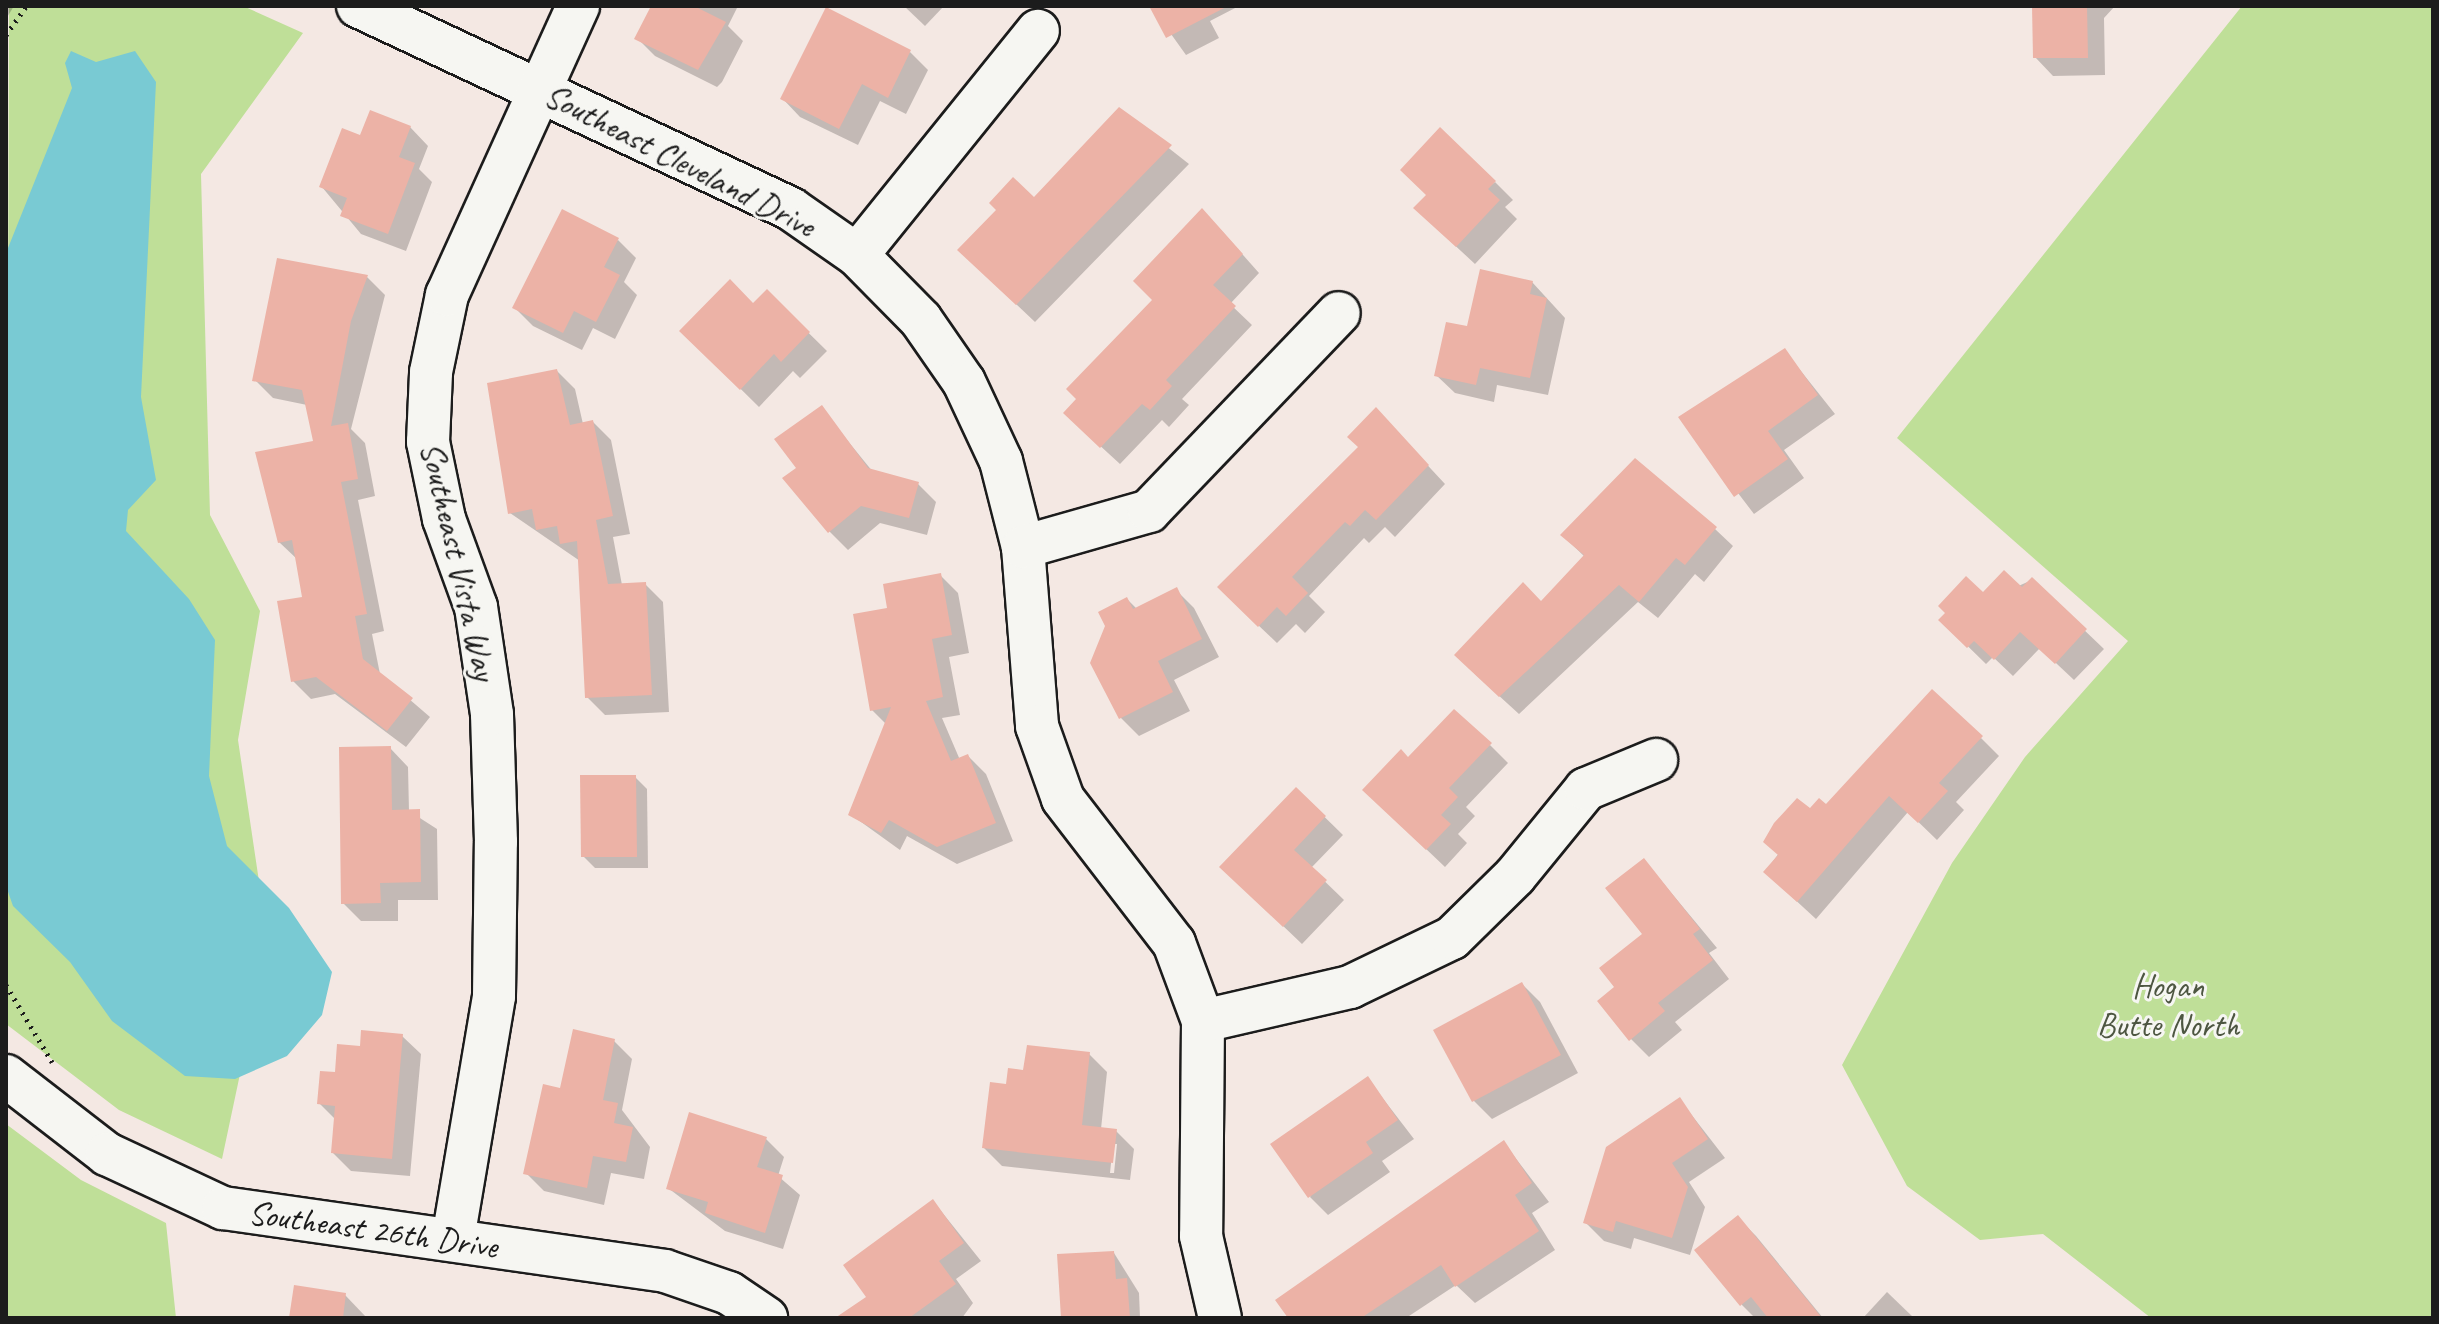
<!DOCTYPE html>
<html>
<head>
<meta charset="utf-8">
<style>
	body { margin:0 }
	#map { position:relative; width:2439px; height:1324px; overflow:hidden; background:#f4e8e3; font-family:Caveat,sans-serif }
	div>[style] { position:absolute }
	.green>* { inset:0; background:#bfdf98 }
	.water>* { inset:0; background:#79cad3 }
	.shadow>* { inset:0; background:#0003 }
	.building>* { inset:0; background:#ecb2a6 }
	.path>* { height:5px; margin-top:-2.5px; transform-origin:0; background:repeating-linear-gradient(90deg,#1c1c1c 0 2px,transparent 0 8px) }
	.roads { filter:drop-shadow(2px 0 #1c1c1c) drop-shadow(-2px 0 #1c1c1c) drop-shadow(0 2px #1c1c1c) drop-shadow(0 -2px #1c1c1c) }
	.street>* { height:42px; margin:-21px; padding:0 21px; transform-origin:21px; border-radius:21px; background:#f6f6f2 }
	span { translate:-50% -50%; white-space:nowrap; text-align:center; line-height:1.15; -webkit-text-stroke:6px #f6f6f2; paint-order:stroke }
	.street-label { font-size:34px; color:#1c1c1c }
	.park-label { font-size:34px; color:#4d5641 }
	.frame { position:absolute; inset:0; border:8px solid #1c1c1c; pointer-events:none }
</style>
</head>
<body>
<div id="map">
	<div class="green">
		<div style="clip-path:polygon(9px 6px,243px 6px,303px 33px,201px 174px,210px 515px,260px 611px,238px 740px,268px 942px,222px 1159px,119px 1110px,6px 1024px)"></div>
		<div style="clip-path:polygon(2242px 6px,2433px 6px,2433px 1318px,2151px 1318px,2043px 1234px,1980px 1240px,1907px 1186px,1842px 1065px,1952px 863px,2025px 757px,2128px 641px,1897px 438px)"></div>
		<div style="clip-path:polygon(6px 1124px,81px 1180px,166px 1223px,176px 1318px,6px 1318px)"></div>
	</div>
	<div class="water">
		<div style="clip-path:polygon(71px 51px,96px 62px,135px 51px,156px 82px,141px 397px,156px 480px,128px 510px,126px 531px,189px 599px,215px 640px,209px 776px,227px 846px,289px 908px,332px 972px,322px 1015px,287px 1056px,235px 1079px,185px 1076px,112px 1021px,70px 962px,13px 906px,6px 886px,6px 253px,72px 88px,65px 63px)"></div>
	</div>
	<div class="shadow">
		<div style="clip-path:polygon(6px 6px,14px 6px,6px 19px)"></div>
		<div style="clip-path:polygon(653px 6px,738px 6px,728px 26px,743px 41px,722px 82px,717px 87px,655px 56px,637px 38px)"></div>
		<div style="clip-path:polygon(904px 6px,944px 6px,925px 26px)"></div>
		<div style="clip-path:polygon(1151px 6px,1239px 6px,1210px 21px,1219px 38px,1186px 55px)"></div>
		<div style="clip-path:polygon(2034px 6px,2115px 6px,2104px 18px,2105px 75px,2053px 76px,2035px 57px)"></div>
		<div style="clip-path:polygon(910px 52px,928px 70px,906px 114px,880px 101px,858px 145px,800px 117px,782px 98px)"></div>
		<div style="clip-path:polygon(1119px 109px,1189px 164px,1035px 322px,978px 268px,998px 210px,1034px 200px)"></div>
		<div style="clip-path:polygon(410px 127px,428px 146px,419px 169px,432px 182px,406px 251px,361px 234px,322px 187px,361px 138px)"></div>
		<div style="clip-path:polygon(1495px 182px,1513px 200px,1505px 207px,1517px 219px,1475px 264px,1434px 226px)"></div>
		<div style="clip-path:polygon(1220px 229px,1259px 273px,1230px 304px,1252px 325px,1182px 399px,1189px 405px,1169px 427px,1162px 420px,1120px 464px,1084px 431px)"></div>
		<div style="clip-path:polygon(618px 240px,636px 258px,624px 282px,637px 295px,615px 339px,593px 328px,582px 350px,533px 326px,515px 308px)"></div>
		<div style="clip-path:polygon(367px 277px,385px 295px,351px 429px,365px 443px,375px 496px,358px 500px,384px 631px,372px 634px,380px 674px,430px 717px,406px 747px,335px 694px,311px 699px,293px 681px,304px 598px,298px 560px,279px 542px,316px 442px,307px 405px,273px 398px,255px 380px)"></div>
		<div style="clip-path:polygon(1532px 282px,1565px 318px,1548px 395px,1497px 385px,1494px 402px,1455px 393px,1436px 375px,1469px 329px)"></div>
		<div style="clip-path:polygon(767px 292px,827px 351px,800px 378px,793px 371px,759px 407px,682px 331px,753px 306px)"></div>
		<div style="clip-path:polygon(1785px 351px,1835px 414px,1784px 450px,1804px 478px,1754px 514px,1680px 417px)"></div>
		<div style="clip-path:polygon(557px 371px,575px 389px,583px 424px,593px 422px,611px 440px,630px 534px,613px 537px,622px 585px,645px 584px,663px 602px,669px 712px,605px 715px,587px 697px,580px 561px,510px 513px)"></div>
		<div style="clip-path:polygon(821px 408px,873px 472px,918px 484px,936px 502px,927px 535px,880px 523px,848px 550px,830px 532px,785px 479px,799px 469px)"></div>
		<div style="clip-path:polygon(1393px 428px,1445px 484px,1395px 537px,1385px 527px,1369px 543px,1364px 538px,1309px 596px,1325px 612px,1305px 633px,1296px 624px,1277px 643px,1237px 605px)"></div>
		<div style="clip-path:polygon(1715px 529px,1733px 546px,1704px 582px,1695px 574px,1658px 618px,1638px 602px,1519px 714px,1474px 673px,1585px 557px,1562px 535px)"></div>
		<div style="clip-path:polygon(940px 575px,958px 593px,969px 653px,949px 657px,960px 715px,942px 718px,960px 760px,968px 756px,986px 774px,1013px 841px,957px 864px,907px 836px,900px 850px,850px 814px,886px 724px,872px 710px,890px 609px)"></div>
		<div style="clip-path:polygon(2032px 580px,2104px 649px,2074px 680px,2040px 648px,2013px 676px,1993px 657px,1986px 664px,1941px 620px)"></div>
		<div style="clip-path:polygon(1176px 590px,1194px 608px,1219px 657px,1174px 680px,1190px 711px,1139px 736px,1121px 718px,1127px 599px,1137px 609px)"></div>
		<div style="clip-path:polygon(1981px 738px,1999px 756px,1956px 802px,1964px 810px,1937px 840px,1908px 812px,1816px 919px,1765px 872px,1810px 811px)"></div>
		<div style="clip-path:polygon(1490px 745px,1508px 763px,1466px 807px,1475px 816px,1458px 834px,1467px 843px,1445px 867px,1383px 808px,1408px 760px)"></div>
		<div style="clip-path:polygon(390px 748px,408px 767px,409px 811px,437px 829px,438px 900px,398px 900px,398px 921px,361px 921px,343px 903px)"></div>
		<div style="clip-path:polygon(635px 777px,647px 789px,648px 868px,595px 868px,583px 856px)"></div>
		<div style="clip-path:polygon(1296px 789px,1343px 835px,1311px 868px,1344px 900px,1302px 944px,1240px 885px)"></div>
		<div style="clip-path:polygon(1644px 860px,1717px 948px,1709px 953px,1729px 979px,1675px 1022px,1682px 1030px,1649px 1057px,1631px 1039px,1617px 987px,1645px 935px)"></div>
		<div style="clip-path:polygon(1522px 984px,1540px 1002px,1578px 1073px,1492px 1119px,1474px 1101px,1436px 1030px)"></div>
		<div style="clip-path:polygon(402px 1036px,421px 1054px,410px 1176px,351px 1171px,333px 1153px,336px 1120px,319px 1103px,362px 1048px)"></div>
		<div style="clip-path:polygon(614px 1041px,632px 1059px,622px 1110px,650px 1147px,644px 1179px,611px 1173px,604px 1205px,544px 1191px,526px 1173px)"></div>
		<div style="clip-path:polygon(evenodd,1089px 1054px,1107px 1072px,1101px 1129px,1116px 1131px,1134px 1149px,1130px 1180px,1002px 1166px,984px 1148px,1007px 1086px,1025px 1072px,1089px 1054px,1113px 1144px,1117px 1144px,1114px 1173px,1110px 1173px,1113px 1144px)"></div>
		<div style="clip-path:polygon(1368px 1079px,1414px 1139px,1382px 1161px,1390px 1172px,1328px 1215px,1310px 1197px)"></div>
		<div style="clip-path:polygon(1680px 1100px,1725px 1158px,1689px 1182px,1705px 1207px,1690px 1255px,1634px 1238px,1631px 1249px,1604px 1241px,1586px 1223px)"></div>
		<div style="clip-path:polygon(766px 1139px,784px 1157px,778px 1176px,800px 1195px,783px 1249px,725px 1231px,668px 1188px)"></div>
		<div style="clip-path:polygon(1504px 1143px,1549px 1202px,1532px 1213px,1555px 1250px,1475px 1303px,1456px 1285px,1406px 1318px,1290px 1318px)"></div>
		<div style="clip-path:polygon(933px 1201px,981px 1261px,956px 1279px,973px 1303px,962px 1318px,871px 1318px,868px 1297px)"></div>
		<div style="clip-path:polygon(1738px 1218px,1756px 1236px,1823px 1318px,1755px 1318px,1742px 1305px)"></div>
		<div style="clip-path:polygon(1114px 1253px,1139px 1293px,1140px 1318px,1063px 1318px)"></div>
		<div style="clip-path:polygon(1887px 1292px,1914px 1318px,1863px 1318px)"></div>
		<div style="clip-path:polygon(345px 1295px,367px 1318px,291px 1318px)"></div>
	</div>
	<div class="building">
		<div style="clip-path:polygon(651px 6px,694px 6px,726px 22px,698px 70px,634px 39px)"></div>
		<div style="clip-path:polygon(1149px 6px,1228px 6px,1166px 38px)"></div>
		<div style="clip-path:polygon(2032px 6px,2087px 6px,2088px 58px,2033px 58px)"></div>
		<div style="clip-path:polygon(826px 7px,911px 50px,888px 98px,862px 84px,839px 129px,780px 99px)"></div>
		<div style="clip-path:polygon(1119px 107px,1172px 145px,1016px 305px,957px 250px,996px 210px,989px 203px,1013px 177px,1034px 197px)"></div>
		<div style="clip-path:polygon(370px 110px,411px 126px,399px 157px,415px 163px,388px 234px,340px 216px,347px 198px,319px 187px,342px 128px,360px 135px)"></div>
		<div style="clip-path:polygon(1440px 127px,1496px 181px,1488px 189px,1500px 200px,1456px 247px,1413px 208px,1426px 195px,1400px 170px)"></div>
		<div style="clip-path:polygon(1202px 208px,1243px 254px,1213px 285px,1236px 306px,1166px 380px,1172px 386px,1150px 410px,1142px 404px,1100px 448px,1063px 413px,1076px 399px,1066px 389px,1152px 300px,1133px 281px)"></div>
		<div style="clip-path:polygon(562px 209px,619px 238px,604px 267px,620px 275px,596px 322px,574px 311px,563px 333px,512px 308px)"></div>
		<div style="clip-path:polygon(277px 258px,368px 275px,351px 321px,331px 426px,348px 423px,358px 479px,341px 482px,367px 614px,355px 616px,363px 659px,413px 698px,387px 731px,316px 677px,291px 682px,277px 601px,302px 597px,292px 540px,278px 543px,255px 452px,313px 441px,302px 390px,252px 381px)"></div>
		<div style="clip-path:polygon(1480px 269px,1533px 281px,1530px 294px,1547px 298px,1530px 378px,1480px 368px,1476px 385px,1434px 376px,1446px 322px,1467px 326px)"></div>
		<div style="clip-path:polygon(730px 279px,753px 303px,767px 289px,810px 332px,781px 362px,774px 354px,740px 390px,679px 331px)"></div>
		<div style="clip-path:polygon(1785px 348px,1818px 395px,1768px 431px,1788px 459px,1734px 497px,1678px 417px)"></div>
		<div style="clip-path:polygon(557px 369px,570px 425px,593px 420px,613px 516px,596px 520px,608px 584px,646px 582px,652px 695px,585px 698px,577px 541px,560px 544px,557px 526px,536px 530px,532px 509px,508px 514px,487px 383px)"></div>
		<div style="clip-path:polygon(822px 405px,868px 468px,919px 482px,909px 518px,861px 506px,828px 533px,782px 478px,796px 468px,774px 439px)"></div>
		<div style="clip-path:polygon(1376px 407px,1429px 465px,1376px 520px,1365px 510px,1350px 526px,1345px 522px,1292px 577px,1308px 593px,1286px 616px,1277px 607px,1258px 627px,1217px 587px,1358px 447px,1347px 437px)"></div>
		<div style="clip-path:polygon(1635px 458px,1717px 527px,1685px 565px,1676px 558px,1639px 602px,1619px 585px,1499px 697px,1454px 655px,1523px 582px,1541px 601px,1584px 555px,1560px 535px)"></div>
		<div style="clip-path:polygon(2004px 570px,2022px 587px,2032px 577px,2087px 629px,2055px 664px,2020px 632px,1994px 660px,1974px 641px,1967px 648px,1938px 620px,1945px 613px,1938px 606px,1966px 576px,1983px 592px)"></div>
		<div style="clip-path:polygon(941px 573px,952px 635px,932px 639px,943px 697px,926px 701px,951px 761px,968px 754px,996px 823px,937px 847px,889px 820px,881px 833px,848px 815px,891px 707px,870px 711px,853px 614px,887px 608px,883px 584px)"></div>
		<div style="clip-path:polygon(1177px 587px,1202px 639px,1158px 661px,1173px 692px,1119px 719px,1090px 663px,1105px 626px,1098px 612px,1127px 597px,1133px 609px)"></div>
		<div style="clip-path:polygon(1932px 689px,1983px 736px,1939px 783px,1948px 791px,1918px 823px,1889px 796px,1797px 902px,1763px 872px,1778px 855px,1763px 842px,1774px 823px,1797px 798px,1810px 808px,1819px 798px,1826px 804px)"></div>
		<div style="clip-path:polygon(1454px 709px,1492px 743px,1449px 788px,1458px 797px,1441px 815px,1451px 824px,1426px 850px,1362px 790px,1401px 749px,1408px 757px)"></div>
		<div style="clip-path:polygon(391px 746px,392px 810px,420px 809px,421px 882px,380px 883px,381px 903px,341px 904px,339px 747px)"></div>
		<div style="clip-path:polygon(580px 775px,636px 775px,637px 857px,581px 857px)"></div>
		<div style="clip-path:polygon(1296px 787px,1326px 816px,1294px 850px,1327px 880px,1283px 927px,1219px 867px)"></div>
		<div style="clip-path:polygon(1644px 858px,1700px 929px,1693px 934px,1713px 960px,1658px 1003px,1665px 1011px,1629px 1041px,1597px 1001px,1614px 987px,1599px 968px,1642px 934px,1605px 888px)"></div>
		<div style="clip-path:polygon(1522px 982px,1561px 1055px,1472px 1102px,1433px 1030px)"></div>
		<div style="clip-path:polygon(573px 1029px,615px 1039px,603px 1100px,618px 1103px,614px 1123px,633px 1127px,626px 1162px,593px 1156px,587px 1188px,523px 1174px,543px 1084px,560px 1088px)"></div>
		<div style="clip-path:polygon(361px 1030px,403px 1034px,392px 1159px,331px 1153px,335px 1106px,317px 1104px,320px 1071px,335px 1072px,337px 1044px,360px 1046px)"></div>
		<div style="clip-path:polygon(1027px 1045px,1090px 1052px,1082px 1125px,1117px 1129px,1113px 1163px,982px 1148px,990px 1082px,1006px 1084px,1008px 1068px,1023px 1070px)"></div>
		<div style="clip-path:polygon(1368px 1076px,1398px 1120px,1366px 1142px,1373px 1153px,1308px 1198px,1270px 1144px)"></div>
		<div style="clip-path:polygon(1680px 1097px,1708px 1139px,1672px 1163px,1688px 1187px,1672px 1238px,1616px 1221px,1613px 1232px,1583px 1223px,1606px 1147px)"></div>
		<div style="clip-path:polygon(689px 1112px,767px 1137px,757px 1167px,783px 1175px,765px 1233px,705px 1213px,708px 1202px,666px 1189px)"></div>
		<div style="clip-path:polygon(1504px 1140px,1532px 1183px,1515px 1195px,1539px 1231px,1455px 1287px,1441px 1265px,1361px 1318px,1288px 1318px,1275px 1300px)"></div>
		<div style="clip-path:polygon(933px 1199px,964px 1243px,939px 1261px,956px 1284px,909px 1318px,835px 1318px,866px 1297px,843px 1265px)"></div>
		<div style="clip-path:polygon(1738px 1215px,1822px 1318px,1768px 1318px,1751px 1297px,1740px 1306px,1694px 1250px)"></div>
		<div style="clip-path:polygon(1114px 1251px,1116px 1279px,1127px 1278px,1130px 1318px,1061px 1318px,1057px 1254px)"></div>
		<div style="clip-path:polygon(294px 1285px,346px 1293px,343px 1318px,289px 1318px)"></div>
	</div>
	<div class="path">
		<div style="left:6px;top:35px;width:35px;rotate:-55deg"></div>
		<div style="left:6px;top:985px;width:90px;rotate:59.1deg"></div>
	</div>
	<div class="roads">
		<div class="street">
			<div style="left:358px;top:6px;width:478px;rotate:25.1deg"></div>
			<div style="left:791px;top:209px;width:80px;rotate:34.9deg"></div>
			<div style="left:857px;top:255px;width:91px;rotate:45.4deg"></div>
			<div style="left:921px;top:320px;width:75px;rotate:55.3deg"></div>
			<div style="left:964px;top:382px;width:87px;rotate:64.9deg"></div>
			<div style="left:1001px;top:461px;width:89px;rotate:75.7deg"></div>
			<div style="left:1023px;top:547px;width:180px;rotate:85.5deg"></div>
			<div style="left:1037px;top:726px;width:77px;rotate:70.4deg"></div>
			<div style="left:1063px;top:799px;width:182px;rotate:52.4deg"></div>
			<div style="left:1174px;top:943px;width:83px;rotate:69.6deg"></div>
			<div style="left:1203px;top:1021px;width:215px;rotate:90.5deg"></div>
			<div style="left:1201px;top:1236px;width:84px;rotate:77deg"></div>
			<div style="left:857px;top:255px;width:288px;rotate:-51.1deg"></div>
			<div style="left:1023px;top:547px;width:131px;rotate:-15.9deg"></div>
			<div style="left:1149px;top:511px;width:274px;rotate:-46.2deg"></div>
			<div style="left:1203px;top:1021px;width:151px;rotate:-13deg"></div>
			<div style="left:1350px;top:987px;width:113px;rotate:-25.7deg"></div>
			<div style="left:1452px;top:938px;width:88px;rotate:-44.5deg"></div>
			<div style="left:1515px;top:876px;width:112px;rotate:-50.8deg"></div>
			<div style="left:1586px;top:789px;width:76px;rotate:-22.5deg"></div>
			<div style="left:6px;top:1076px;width:128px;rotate:37.7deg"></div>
			<div style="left:107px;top:1154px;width:128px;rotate:25deg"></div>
			<div style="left:223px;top:1208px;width:446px;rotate:8.1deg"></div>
			<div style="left:665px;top:1271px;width:68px;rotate:19deg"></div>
			<div style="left:729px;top:1293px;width:45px;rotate:34deg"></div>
			<div style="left:453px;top:1239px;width:246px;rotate:-80.4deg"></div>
			<div style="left:494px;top:996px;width:154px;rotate:-89.3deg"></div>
			<div style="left:496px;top:842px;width:128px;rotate:-91.8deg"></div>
			<div style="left:492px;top:714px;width:108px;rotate:-98.5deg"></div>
			<div style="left:476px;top:607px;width:94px;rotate:-110deg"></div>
			<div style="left:444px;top:519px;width:79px;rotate:-101.7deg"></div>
			<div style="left:428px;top:442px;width:70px;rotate:-87.5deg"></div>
			<div style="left:431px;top:372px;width:79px;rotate:-78.3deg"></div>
			<div style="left:447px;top:295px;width:317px;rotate:-65.6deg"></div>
		</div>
	</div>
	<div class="street-label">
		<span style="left:680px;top:160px;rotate:27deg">Southeast Cleveland Drive</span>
		<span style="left:459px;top:561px;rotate:77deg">Southeast Vista Way</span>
		<span style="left:373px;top:1229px;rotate:8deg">Southeast 26th Drive</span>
	</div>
	<div class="park-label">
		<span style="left:2168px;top:1005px">Hogan<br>Butte North</span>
	</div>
	<div class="frame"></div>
</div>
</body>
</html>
